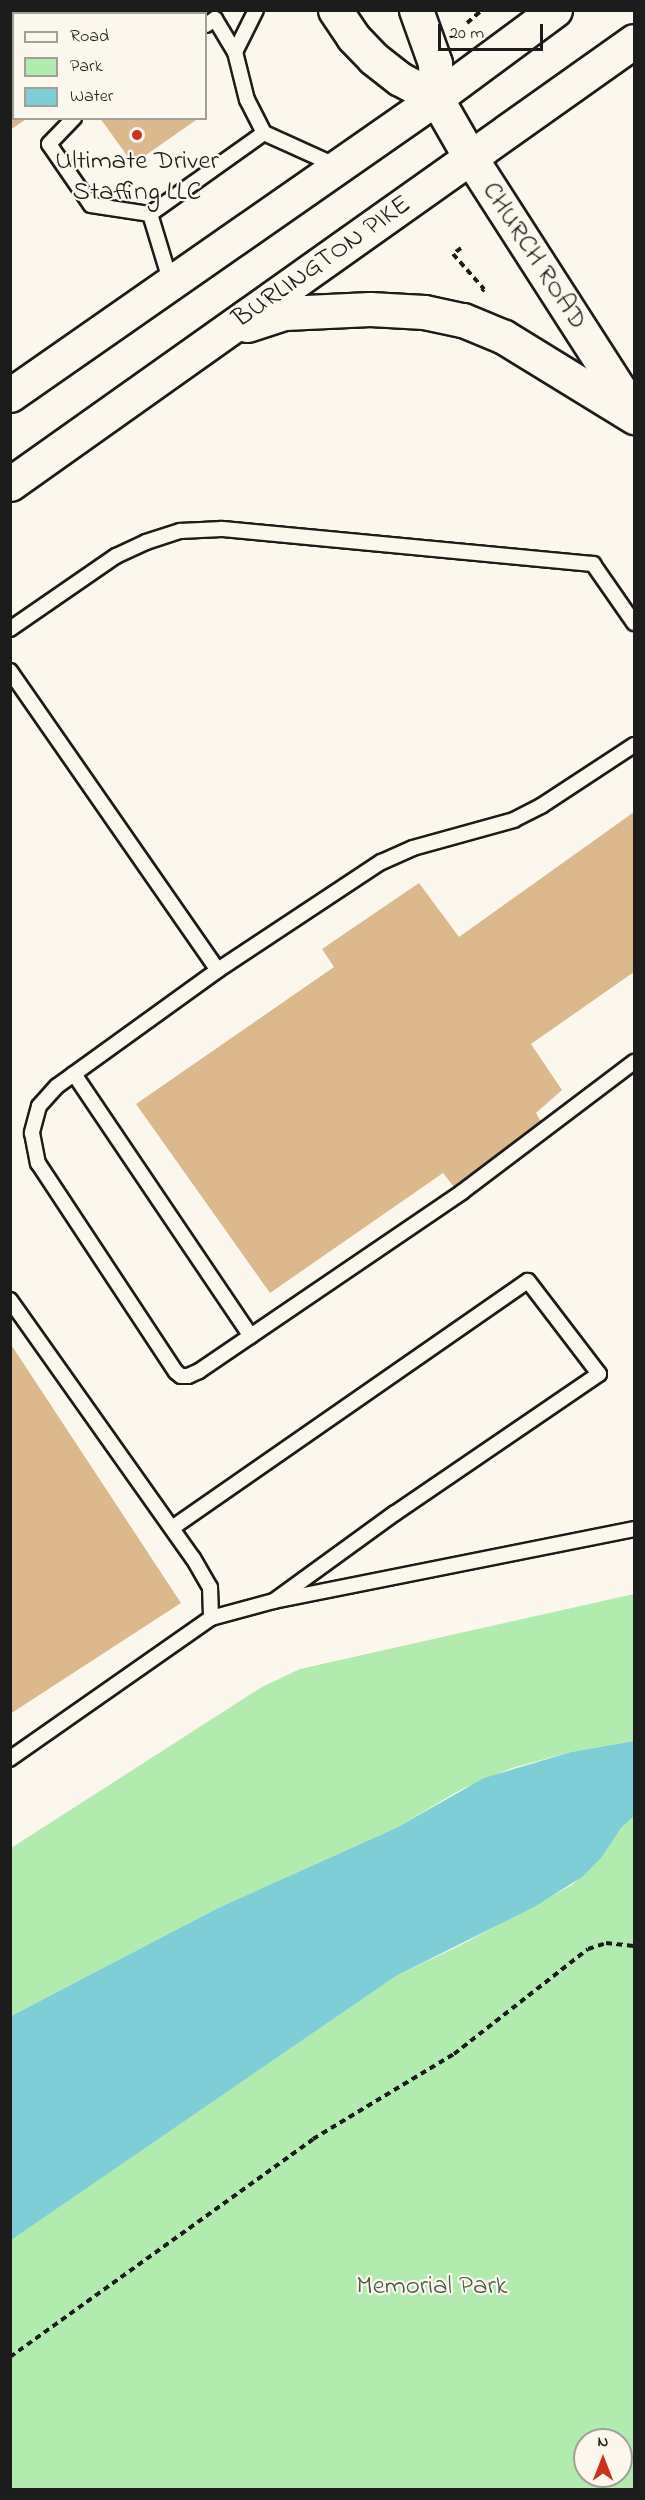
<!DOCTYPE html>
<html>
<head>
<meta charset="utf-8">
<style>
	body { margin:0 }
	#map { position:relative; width:645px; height:2500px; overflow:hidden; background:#fbf7ec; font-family:"Indie Flower",sans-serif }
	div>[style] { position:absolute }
	.green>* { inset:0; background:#b2ebae }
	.water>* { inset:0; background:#7eced7 }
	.building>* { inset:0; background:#dbb98d }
	.path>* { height:4px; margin-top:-2px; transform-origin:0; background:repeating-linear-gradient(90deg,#1c1c1c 0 6px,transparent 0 10.5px) }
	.roads { filter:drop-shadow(2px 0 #1c1c1c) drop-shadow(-2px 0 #1c1c1c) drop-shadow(0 2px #1c1c1c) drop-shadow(0 -2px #1c1c1c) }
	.service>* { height:14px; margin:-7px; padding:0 7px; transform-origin:7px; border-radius:7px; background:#fbf7ec }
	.secondary>* { height:33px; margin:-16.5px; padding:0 16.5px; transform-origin:16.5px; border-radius:16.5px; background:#fbf7ec }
	.trunk>* { height:33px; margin:-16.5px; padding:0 16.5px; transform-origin:16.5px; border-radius:16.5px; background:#fbf7ec }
	.dots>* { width:16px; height:16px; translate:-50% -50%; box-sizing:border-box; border:3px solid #fbf7ec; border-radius:50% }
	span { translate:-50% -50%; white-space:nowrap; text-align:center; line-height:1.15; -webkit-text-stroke:4.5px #fbf7ec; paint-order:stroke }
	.poi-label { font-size:27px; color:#1c1c1c }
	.street-label { font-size:27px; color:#1c1c1c }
	.park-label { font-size:27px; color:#495a48 }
	.frame { position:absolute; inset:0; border:12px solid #1c1c1c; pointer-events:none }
	.legend { position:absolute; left:12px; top:12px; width:195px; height:108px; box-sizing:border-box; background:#fbf7ec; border:2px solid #a29f99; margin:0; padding:8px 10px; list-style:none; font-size:18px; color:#1c1c1c }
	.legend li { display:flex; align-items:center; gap:12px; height:30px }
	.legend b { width:30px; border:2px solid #a29f99 }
	.north { position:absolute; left:573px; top:2428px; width:60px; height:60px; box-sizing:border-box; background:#fbf7ec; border:2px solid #a29f99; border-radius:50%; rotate:0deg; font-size:16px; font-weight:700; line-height:24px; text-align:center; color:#1c1c1c }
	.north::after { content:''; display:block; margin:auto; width:21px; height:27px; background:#c8321e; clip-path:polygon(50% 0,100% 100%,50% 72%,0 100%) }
	.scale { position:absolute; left:438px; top:24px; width:105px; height:27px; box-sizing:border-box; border:3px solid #1c1c1c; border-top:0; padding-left:8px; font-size:18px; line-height:21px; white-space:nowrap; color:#1c1c1c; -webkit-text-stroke:4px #fbf7ec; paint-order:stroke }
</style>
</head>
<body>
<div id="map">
	<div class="green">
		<div style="clip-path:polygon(634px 1594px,634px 1741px,571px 1752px,512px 1768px,460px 1790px,396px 1828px,218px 1908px,11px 2016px,11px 1848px,262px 1687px,300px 1669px)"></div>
		<div style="clip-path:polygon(evenodd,634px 1816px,634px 2489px,11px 2489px,10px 2240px,396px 1976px,459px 1946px,572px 1885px,602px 1857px,621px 1828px,634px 1816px,585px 2440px,621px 2440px,621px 2476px,585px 2476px,585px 2440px)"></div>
	</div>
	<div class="water">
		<div style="clip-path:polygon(634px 1741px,634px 1816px,621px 1828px,602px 1857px,582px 1877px,534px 1907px,396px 1976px,11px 2240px,11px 2016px,218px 1908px,396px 1828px,484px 1778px,571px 1752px)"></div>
	</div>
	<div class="building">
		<div style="clip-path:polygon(10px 31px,14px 36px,14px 118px,28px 118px,10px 130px)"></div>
		<div style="clip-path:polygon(100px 118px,199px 118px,133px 164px)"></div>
		<div style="clip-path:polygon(634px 812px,634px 972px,531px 1044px,562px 1090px,536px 1113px,542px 1124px,455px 1188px,443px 1173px,270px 1293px,136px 1104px,334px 967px,322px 949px,419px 883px,459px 937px)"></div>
		<div style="clip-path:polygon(10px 1343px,181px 1603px,10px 1714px)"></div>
	</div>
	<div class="path">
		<div style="left:467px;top:23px;width:20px;rotate:-41deg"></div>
		<div style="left:461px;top:248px;width:10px;rotate:143deg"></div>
		<div style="left:453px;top:254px;width:47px;rotate:48.5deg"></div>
		<div style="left:484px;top:289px;width:3px;rotate:135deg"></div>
		<div style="left:10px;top:2357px;width:373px;rotate:-35.7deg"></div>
		<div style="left:313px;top:2139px;width:165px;rotate:-31.1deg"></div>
		<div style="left:454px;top:2054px;width:170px;rotate:-38.1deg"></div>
		<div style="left:588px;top:1949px;width:19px;rotate:-18deg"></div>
		<div style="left:606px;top:1943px;width:28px;rotate:6deg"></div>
	</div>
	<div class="roads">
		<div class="service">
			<div style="left:206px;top:25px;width:11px;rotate:-34deg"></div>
			<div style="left:215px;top:19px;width:39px;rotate:59deg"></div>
			<div style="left:74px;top:118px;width:36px;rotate:134deg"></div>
			<div style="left:49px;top:144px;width:74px;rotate:55.5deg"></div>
			<div style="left:91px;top:205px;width:60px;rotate:8.7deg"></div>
			<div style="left:264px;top:133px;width:78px;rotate:24.3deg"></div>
			<div style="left:171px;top:283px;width:72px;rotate:-106.9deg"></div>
			<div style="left:150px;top:214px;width:140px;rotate:-35.4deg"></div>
			<div style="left:264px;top:133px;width:37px;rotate:-117deg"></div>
			<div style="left:247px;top:100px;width:49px;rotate:-104deg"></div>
			<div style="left:235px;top:52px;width:47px;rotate:-63.4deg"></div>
			<div style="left:10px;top:629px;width:129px;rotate:-34.6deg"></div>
			<div style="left:116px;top:556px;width:33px;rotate:-25deg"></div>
			<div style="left:146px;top:542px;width:36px;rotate:-18deg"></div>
			<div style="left:180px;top:531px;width:42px;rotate:-2.7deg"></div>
			<div style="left:222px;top:529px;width:373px;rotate:5.4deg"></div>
			<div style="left:593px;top:564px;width:72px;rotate:55.2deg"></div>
			<div style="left:10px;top:671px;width:364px;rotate:55.2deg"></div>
			<div style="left:634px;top:745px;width:111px;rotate:146.7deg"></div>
			<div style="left:541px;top:806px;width:30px;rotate:153deg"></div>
			<div style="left:514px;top:820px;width:105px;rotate:164.5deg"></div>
			<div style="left:413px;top:848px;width:35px;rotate:156deg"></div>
			<div style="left:381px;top:862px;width:196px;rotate:146.5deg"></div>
			<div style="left:218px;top:970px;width:198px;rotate:144.2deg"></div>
			<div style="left:57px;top:1086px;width:27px;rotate:132deg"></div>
			<div style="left:39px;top:1106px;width:28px;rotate:105deg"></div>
			<div style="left:32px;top:1133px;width:31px;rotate:79deg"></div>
			<div style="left:38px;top:1163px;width:250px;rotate:56.6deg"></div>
			<div style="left:176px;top:1372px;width:6px;rotate:39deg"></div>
			<div style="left:181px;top:1376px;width:7px"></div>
			<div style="left:188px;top:1376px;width:12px;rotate:-24deg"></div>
			<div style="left:199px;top:1371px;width:318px;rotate:-34.2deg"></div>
			<div style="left:462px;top:1192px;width:216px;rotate:-37.1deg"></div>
			<div style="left:74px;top:1074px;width:316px;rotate:56deg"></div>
			<div style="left:10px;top:1300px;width:316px;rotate:54.7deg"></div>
			<div style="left:193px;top:1558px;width:34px;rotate:60deg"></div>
			<div style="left:210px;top:1587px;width:31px;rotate:88deg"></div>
			<div style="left:211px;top:1618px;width:246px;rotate:145deg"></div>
			<div style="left:172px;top:1528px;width:433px;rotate:-34.8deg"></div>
			<div style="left:528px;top:1281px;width:117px;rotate:52.6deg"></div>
			<div style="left:599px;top:1374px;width:247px;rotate:145.7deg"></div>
			<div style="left:395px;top:1513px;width:150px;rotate:144deg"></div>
			<div style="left:211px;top:1618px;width:65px;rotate:-15.1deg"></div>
			<div style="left:274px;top:1601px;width:367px;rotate:-11.3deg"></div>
		</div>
		<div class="secondary">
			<div style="left:335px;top:10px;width:32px;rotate:56deg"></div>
			<div style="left:353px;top:37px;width:29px;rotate:46deg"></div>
			<div style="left:373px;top:58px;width:34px;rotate:38deg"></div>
			<div style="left:400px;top:79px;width:41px;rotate:27.8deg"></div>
			<div style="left:416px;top:10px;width:56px;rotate:70.3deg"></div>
			<div style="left:435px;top:63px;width:35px;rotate:88deg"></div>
			<div style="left:436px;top:98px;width:68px;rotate:60deg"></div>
			<div style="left:470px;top:157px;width:303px;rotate:57.3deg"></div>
		</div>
		<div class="trunk">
			<div style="left:247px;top:325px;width:40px;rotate:-18deg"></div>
			<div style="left:285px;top:313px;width:85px;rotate:-2.7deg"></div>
			<div style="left:370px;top:309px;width:54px;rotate:3.2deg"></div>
			<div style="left:424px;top:312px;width:40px;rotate:12deg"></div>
			<div style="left:463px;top:320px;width:44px;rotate:22.5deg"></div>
			<div style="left:504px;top:337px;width:153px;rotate:31.6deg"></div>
			<div style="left:10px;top:395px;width:519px;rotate:-34.88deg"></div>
			<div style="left:436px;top:98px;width:148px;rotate:-36.5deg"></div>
			<div style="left:10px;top:484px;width:765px;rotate:-35.37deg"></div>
		</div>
	</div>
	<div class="dots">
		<div style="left:137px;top:135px;background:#c8321e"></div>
	</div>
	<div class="poi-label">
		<span style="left:137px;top:177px">Ultimate Driver<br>Staffing LLC</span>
	</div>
	<div class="street-label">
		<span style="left:534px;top:256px;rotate:57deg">CHURCH ROAD</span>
		<span style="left:322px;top:262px;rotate:-35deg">BURLINGTON PIKE</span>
	</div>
	<div class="park-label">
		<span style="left:432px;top:2287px">Memorial Park</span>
	</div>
	<div class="frame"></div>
	<ul class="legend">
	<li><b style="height:8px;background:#fbf7ec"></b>Road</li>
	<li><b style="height:16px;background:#b2ebae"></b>Park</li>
	<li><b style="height:16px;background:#7eced7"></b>Water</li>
	</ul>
	<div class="north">N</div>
	<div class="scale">20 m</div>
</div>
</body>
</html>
